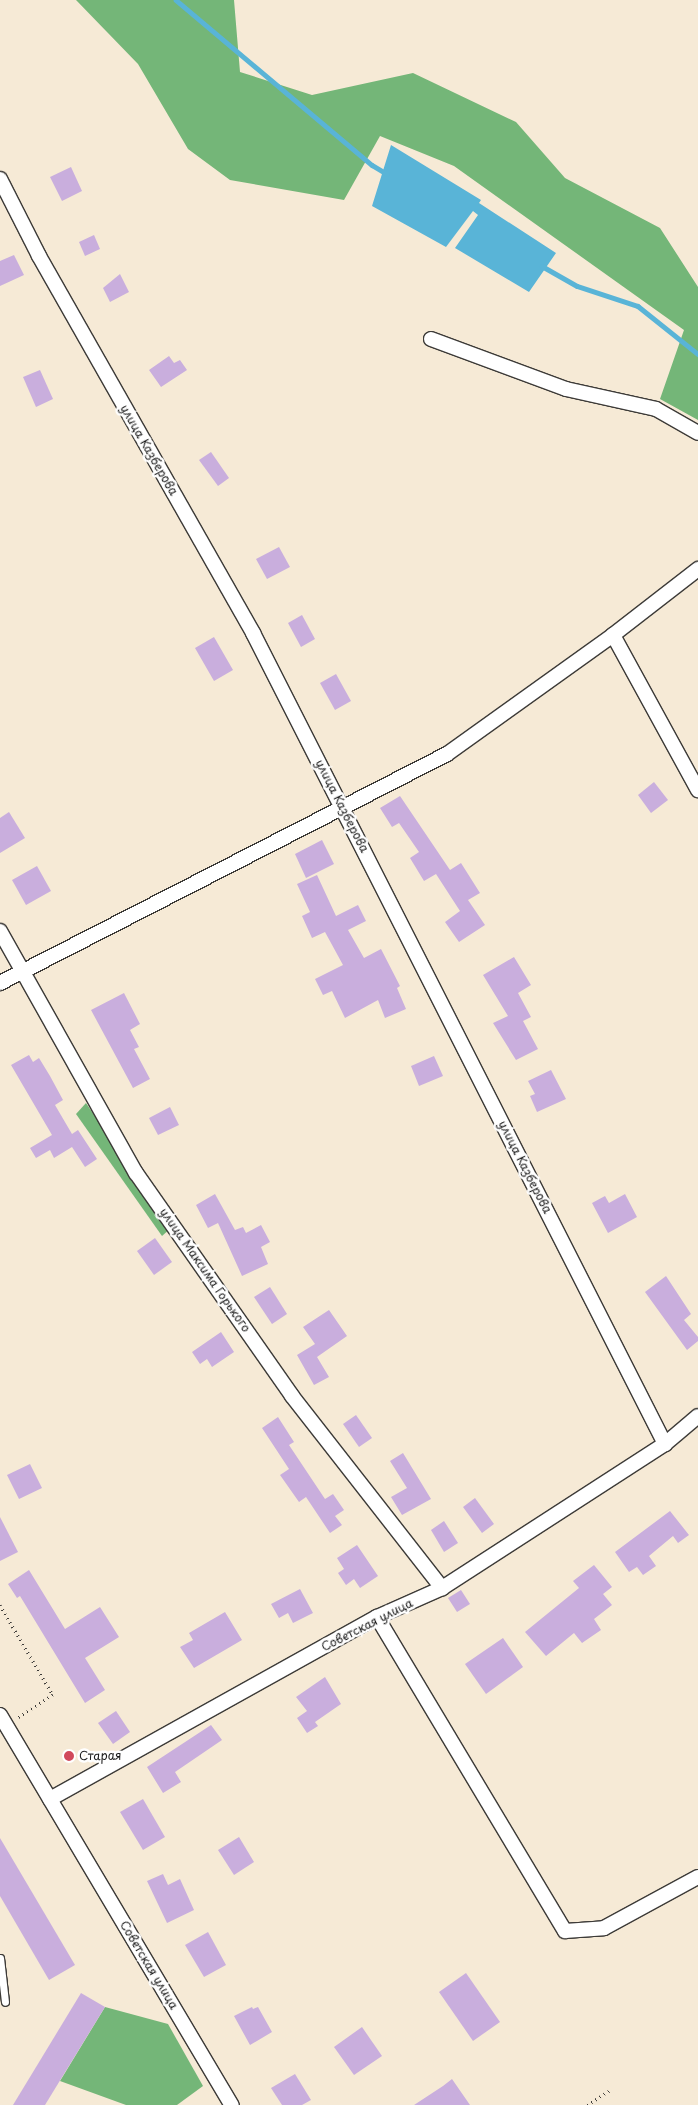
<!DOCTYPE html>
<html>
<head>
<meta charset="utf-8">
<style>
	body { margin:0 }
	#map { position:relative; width:698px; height:2105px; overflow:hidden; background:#f6ead6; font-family:"Playpen Sans",sans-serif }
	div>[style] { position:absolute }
	.forest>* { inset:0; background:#74b678 }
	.water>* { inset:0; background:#59b4d7 }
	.stream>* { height:4.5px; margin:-2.25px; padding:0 2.25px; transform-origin:2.25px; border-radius:2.25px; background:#59b4d7 }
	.building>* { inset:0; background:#c9aedd }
	.path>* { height:2.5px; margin-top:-1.25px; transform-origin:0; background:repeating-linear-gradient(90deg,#3d3b38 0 1px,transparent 0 5px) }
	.roads { filter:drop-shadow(1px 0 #3d3b38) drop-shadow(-1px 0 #3d3b38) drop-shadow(0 1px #3d3b38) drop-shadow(0 -1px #3d3b38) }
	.lane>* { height:7px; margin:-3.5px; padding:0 3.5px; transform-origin:3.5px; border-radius:3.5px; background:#fff }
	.street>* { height:14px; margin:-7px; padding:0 7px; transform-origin:7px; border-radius:7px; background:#fff }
	.dots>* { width:14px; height:14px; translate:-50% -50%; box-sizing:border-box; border:2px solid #fff; border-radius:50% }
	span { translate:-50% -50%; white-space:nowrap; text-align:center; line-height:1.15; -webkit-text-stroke:5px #fff; paint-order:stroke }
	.street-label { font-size:12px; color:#1c1c1c }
	.poi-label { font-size:12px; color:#1c1c1c }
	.left { translate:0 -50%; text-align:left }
</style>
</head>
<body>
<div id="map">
	<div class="forest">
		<div style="clip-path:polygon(76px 0,234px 0,240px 72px,312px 95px,413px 73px,516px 122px,565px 178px,660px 228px,698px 287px,698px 420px,660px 399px,684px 330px,454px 166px,380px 136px,344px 200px,230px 180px,188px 149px,138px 64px)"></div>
		<div style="clip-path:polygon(86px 1103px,171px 1228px,162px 1236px,76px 1114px)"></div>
		<div style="clip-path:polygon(105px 2007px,168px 2024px,203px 2086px,177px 2105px,126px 2105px,60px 2081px)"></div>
	</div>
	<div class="water">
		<div style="clip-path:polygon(391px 145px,481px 200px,479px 203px,556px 253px,529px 292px,455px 248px,478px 215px,473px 211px,446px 247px,372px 206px)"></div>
	</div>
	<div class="stream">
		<div style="left:176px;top:0;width:256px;rotate:40.1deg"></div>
		<div style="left:372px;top:165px;width:17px;rotate:31deg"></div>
		<div style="left:542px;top:266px;width:40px;rotate:29.7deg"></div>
		<div style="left:577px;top:286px;width:64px;rotate:18.2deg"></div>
		<div style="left:638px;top:306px;width:77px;rotate:38.7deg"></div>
	</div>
	<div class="building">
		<div style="clip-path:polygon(71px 167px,82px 191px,62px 201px,50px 177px)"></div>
		<div style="clip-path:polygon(94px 235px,100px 249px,85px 256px,79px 242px)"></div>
		<div style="clip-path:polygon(14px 255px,24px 275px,0 286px,0 261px)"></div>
		<div style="clip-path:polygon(120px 274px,129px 292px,110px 302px,103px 288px)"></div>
		<div style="clip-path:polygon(169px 356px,174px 363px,180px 360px,187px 370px,161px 387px,149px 370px)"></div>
		<div style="clip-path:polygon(40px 370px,53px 399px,36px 407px,23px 377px)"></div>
		<div style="clip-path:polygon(211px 452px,229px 478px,218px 486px,199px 460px)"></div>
		<div style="clip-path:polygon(279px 547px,290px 567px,267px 579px,256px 559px)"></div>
		<div style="clip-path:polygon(302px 615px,315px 639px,301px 647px,288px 623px)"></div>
		<div style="clip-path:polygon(214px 637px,233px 670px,214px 681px,195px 648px)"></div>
		<div style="clip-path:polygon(336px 674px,351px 701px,335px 710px,320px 683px)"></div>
		<div style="clip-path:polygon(654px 782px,668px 800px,651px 813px,638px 795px)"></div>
		<div style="clip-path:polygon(400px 796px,450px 870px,461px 863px,480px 893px,468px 900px,485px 925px,459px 942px,445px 922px,460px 911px,436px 874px,424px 881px,410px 858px,419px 852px,399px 823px,392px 827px,380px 808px)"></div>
		<div style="clip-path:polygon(9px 812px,25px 838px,0 853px,0 818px)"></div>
		<div style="clip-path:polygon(322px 840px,334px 864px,306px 878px,295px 854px)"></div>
		<div style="clip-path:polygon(37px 866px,51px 891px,26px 905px,12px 880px)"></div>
		<div style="clip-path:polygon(317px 875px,336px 916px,358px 905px,366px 921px,348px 930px,364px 958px,381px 949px,400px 986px,397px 988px,406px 1009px,385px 1018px,378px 1000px,345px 1018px,332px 991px,323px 995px,315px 979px,343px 965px,325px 932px,312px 938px,302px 916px,310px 912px,297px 884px)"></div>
		<div style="clip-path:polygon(514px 957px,531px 985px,518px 993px,531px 1017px,523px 1021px,538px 1049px,516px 1060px,493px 1023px,508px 1016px,483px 975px)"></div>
		<div style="clip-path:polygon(124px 993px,140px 1024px,130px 1030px,139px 1047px,134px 1049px,150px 1079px,133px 1088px,91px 1010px)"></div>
		<div style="clip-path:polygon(29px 1055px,33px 1062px,39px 1058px,50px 1076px,63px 1100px,55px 1105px,72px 1134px,78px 1130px,97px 1159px,85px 1167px,72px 1147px,54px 1158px,50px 1150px,36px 1158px,30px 1148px,52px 1135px,11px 1065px)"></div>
		<div style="clip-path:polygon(434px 1056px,443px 1076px,419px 1086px,411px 1066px)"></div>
		<div style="clip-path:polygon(551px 1070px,566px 1099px,537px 1112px,530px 1096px,535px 1094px,528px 1081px)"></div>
		<div style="clip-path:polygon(170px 1107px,179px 1125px,158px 1135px,149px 1118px)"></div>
		<div style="clip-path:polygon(215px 1194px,235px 1230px,243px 1227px,246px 1233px,261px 1225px,270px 1242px,261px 1247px,268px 1264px,242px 1276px,218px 1223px,208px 1228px,196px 1205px)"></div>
		<div style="clip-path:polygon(625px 1194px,637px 1217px,608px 1233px,592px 1203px,605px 1196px,609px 1203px)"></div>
		<div style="clip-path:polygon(155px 1238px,172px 1262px,154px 1275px,137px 1251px)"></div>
		<div style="clip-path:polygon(666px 1276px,691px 1314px,684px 1320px,698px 1337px,698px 1341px,687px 1350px,645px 1292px)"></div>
		<div style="clip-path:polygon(270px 1287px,287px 1314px,272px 1324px,254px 1297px)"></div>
		<div style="clip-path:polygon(329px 1310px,347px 1336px,317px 1357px,329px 1377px,314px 1385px,297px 1355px,315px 1344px,303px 1327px)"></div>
		<div style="clip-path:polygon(221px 1332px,234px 1352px,212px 1367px,207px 1359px,200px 1364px,192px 1352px)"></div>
		<div style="clip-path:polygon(356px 1415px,372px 1438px,359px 1447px,343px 1424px)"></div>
		<div style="clip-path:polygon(278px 1417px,294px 1442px,289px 1445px,325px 1499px,333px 1494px,344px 1510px,335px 1516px,342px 1525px,330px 1533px,306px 1497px,299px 1502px,280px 1475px,289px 1469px,262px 1428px)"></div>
		<div style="clip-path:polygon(403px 1453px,431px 1499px,402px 1515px,391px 1497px,407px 1488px,390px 1461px)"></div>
		<div style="clip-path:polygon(30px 1464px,42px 1488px,19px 1499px,7px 1475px)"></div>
		<div style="clip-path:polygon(475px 1498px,494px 1524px,482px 1533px,463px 1507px)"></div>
		<div style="clip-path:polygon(670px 1511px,689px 1535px,678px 1543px,673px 1536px,649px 1556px,656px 1566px,643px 1575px,637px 1567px,629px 1572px,615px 1552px)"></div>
		<div style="clip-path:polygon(0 1517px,18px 1552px,0 1561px)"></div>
		<div style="clip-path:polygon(444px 1521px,458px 1543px,444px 1552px,431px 1530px)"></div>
		<div style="clip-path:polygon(357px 1545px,378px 1576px,360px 1588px,354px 1579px,346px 1585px,338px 1573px,344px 1569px,337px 1558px)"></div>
		<div style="clip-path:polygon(594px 1565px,612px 1587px,603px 1594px,612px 1605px,594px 1619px,601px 1630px,582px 1643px,574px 1633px,546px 1656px,525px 1632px,579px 1588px,573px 1581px)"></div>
		<div style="clip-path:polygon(29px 1570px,65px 1629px,100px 1607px,119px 1637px,85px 1658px,105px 1690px,85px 1703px,20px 1596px,17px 1598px,8px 1584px)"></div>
		<div style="clip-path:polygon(300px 1589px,313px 1613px,293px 1623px,288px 1613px,279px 1618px,271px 1604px)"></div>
		<div style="clip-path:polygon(461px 1590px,470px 1604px,457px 1612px,448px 1598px)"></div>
		<div style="clip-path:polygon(225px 1612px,242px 1640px,194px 1668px,180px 1647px,193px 1640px,189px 1633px)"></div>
		<div style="clip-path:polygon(503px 1638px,523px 1667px,486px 1694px,465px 1664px)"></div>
		<div style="clip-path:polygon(325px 1677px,341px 1704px,315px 1722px,318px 1726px,307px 1733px,297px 1718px,307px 1711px,296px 1697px)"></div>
		<div style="clip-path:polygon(116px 1711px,130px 1732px,113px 1744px,98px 1723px)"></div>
		<div style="clip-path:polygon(211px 1725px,222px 1740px,175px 1772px,181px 1782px,163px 1793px,147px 1767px)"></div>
		<div style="clip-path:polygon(143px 1799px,165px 1837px,143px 1850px,120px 1812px)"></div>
		<div style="clip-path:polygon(239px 1837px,254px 1862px,234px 1875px,218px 1850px)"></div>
		<div style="clip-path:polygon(0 1838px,75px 1965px,49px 1980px,0 1896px)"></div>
		<div style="clip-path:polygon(163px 1874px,168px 1885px,180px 1879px,194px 1910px,167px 1923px,147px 1881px)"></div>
		<div style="clip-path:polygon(208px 1932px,226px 1965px,204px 1977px,185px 1945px)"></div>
		<div style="clip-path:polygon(466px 1973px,500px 2022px,473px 2041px,439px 1992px)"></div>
		<div style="clip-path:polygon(81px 1993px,105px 2007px,45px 2105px,13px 2105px)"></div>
		<div style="clip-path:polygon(252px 2007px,253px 2009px,258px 2007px,272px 2032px,250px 2045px,234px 2016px)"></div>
		<div style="clip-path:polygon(362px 2027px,382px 2056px,354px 2075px,334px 2047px)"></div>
		<div style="clip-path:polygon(295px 2074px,311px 2100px,302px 2105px,282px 2105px,271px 2088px)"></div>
		<div style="clip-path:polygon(452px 2079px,470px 2105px,414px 2105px,443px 2086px)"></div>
	</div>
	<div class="path">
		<div style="left:0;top:1605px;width:104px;rotate:59.5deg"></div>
		<div style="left:53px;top:1695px;width:42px;rotate:146.7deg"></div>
		<div style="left:587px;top:2105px;width:27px;rotate:-33deg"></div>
	</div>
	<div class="roads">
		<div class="lane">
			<div style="left:0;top:1958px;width:44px;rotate:83.5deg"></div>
		</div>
		<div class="street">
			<div style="left:0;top:179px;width:86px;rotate:63.1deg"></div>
			<div style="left:39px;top:256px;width:434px;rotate:60.4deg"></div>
			<div style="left:253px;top:633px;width:910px;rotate:63.07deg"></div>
			<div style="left:431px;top:339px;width:144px;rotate:20.3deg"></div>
			<div style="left:566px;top:389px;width:92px;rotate:12.5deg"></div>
			<div style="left:656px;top:409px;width:48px;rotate:29.7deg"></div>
			<div style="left:613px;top:635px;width:177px;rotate:61.3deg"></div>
			<div style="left:0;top:931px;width:278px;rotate:60.7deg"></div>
			<div style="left:136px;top:1173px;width:272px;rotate:55deg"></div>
			<div style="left:292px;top:1396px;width:244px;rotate:52deg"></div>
			<div style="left:0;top:983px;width:502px;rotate:-27.13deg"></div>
			<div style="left:447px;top:754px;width:204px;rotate:-35.6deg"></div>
			<div style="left:613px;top:635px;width:108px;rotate:-37.8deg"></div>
			<div style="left:377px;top:1617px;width:366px;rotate:59.1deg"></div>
			<div style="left:565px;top:1931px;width:39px;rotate:-4deg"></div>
			<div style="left:604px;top:1928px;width:107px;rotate:-28.5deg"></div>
			<div style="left:0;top:1715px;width:454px;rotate:59.3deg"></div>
			<div style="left:50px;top:1799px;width:374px;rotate:-29.1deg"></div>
			<div style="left:377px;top:1617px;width:71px;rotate:-24deg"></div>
			<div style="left:442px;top:1588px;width:265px;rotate:-32.9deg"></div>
			<div style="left:665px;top:1444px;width:43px;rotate:-40.3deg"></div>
		</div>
	</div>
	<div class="dots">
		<div style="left:69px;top:1756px;background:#d1495b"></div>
	</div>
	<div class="street-label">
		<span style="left:149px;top:450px;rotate:60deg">улица Казберова</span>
		<span style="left:342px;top:806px;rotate:63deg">улица Казберова</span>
		<span style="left:525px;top:1167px;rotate:63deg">улица Казберова</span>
		<span style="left:205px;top:1270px;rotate:55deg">улица Максима Горького</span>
		<span style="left:367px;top:1625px;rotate:-27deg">Советская улица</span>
		<span style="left:149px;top:1965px;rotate:59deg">Советская улица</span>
	</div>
	<div class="poi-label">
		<span class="left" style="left:79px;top:1756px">Старая</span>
	</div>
</div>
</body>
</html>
